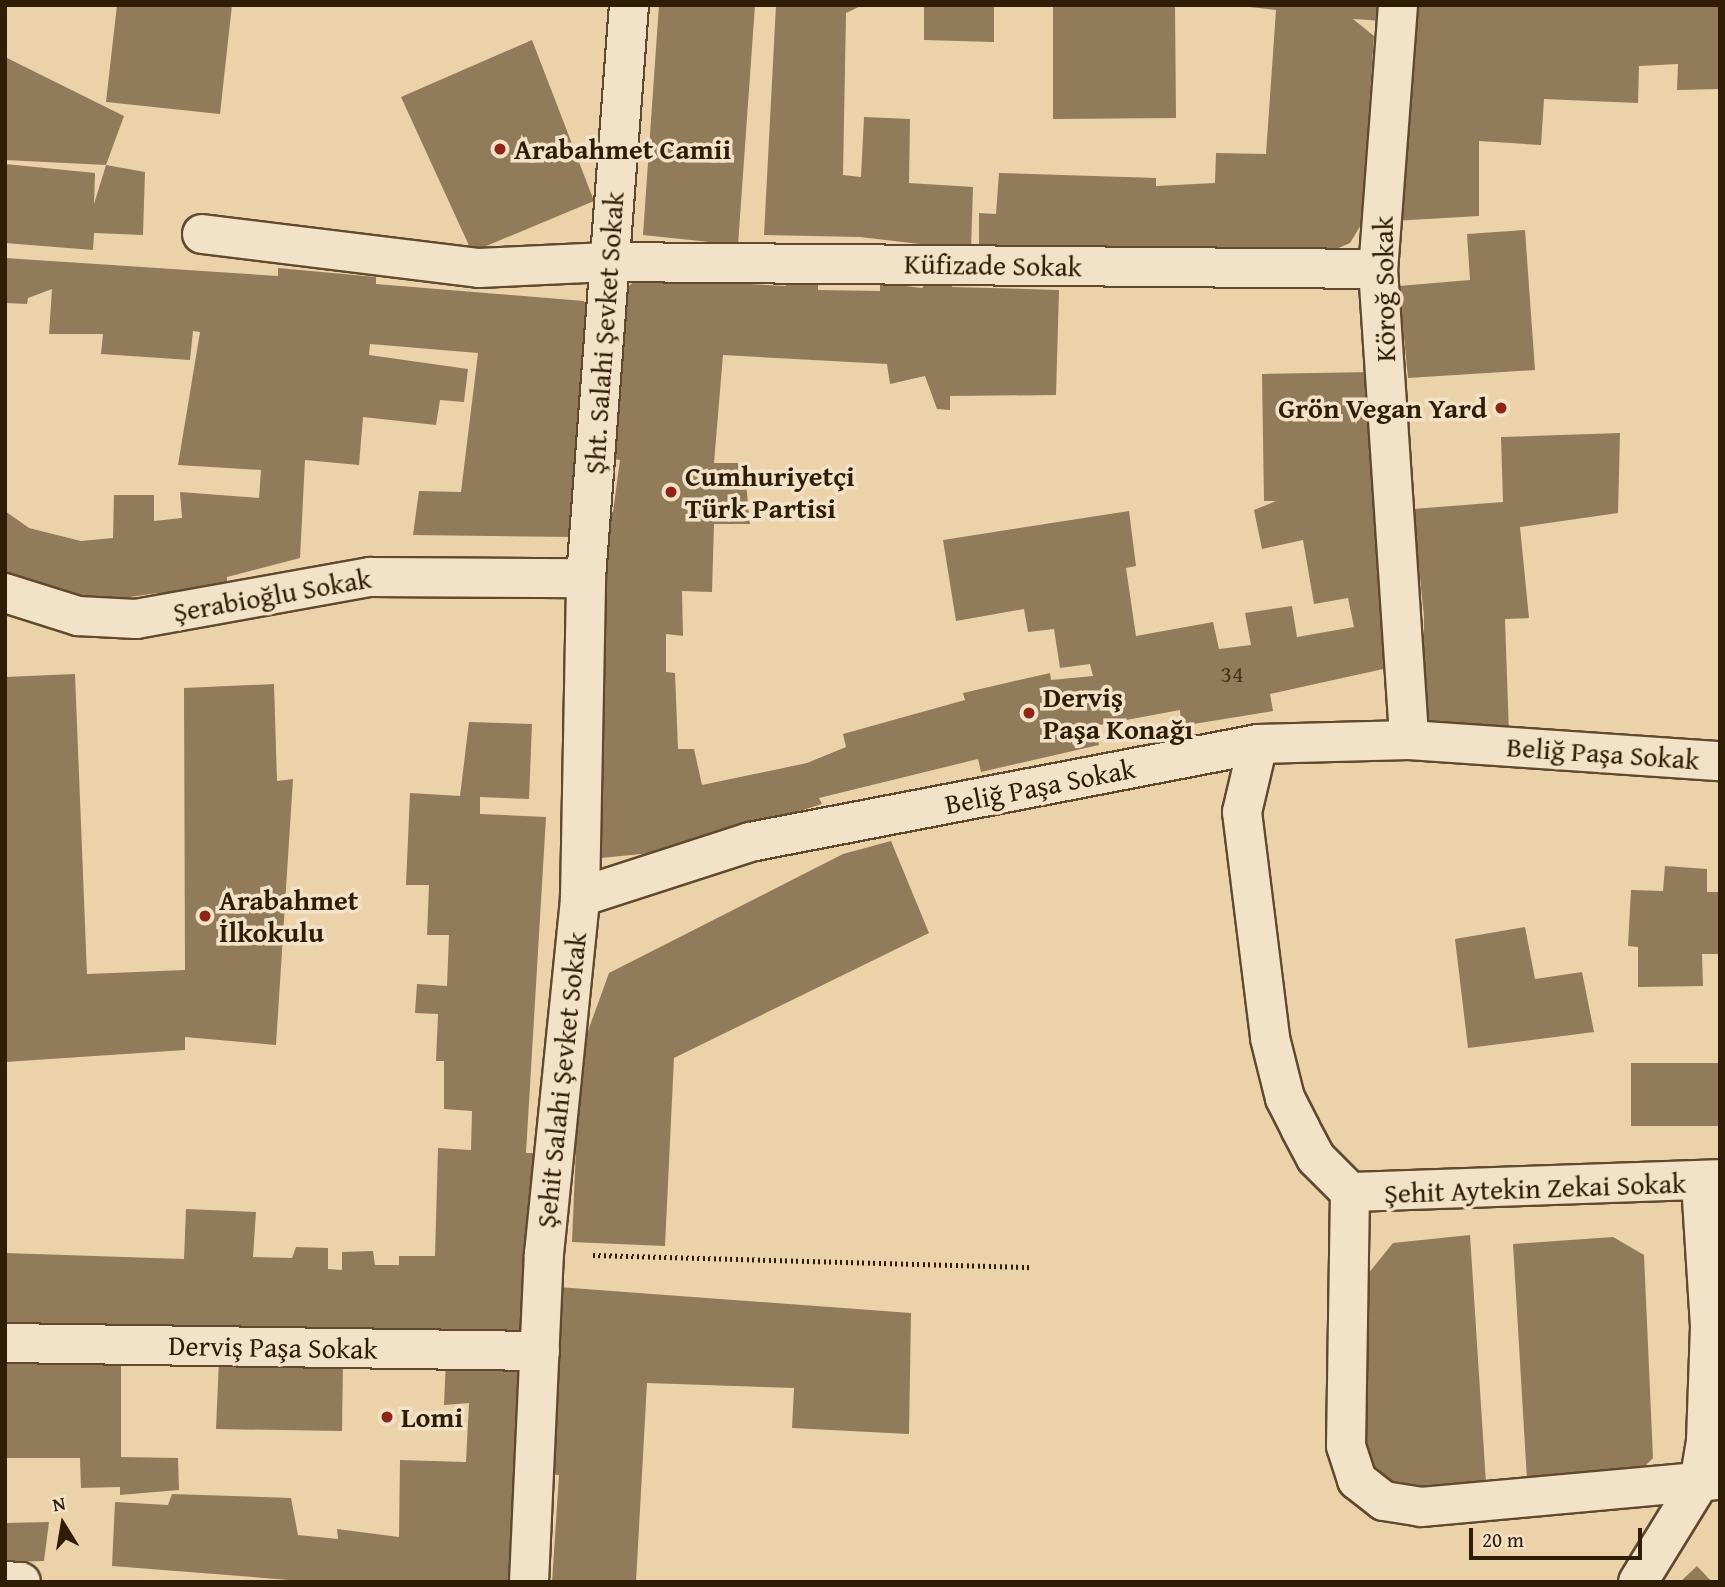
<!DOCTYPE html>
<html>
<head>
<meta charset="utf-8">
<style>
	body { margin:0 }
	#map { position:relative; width:1725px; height:1587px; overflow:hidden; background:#ebd2a9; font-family:"Gentium Book Plus",serif }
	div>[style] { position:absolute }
	.building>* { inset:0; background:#917b5b }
	.path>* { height:4.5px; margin-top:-2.25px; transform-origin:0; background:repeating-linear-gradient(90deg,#301d06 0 2px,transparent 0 5.5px) }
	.roads { filter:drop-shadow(2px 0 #5f4a2f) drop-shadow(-2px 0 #5f4a2f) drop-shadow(0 2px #5f4a2f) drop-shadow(0 -2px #5f4a2f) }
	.street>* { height:38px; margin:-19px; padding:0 19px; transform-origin:19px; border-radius:19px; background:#f2e2c7 }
	.dots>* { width:19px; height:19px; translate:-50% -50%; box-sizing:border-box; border:4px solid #f2e2c7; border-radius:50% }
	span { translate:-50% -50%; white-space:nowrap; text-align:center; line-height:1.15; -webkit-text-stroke:7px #f2e2c7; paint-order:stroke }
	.number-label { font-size:24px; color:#48341b }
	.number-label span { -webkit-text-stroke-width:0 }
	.poi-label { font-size:28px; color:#301d06; font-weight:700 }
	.left { translate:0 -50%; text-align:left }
	.right { translate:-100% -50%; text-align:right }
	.street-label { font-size:28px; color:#301d06 }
	.frame { position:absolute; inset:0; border:7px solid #301d06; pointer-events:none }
	.north { position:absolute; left:28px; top:1489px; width:70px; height:70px; -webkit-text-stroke:5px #f2e2c7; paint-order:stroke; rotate:349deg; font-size:19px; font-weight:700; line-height:28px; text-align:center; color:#301d06 }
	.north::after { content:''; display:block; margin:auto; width:24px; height:32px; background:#301d06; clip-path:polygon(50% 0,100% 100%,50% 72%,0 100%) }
	.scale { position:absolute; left:1469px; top:1528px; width:173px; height:32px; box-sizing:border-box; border:4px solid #301d06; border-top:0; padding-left:9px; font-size:21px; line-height:24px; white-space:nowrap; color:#301d06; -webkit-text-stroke:5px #f2e2c7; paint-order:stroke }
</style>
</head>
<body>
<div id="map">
	<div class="building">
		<div style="clip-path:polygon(117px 5px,232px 5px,220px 114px,106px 102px)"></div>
		<div style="clip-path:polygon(659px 5px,755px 5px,738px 245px,643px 235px)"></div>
		<div style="clip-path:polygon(776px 5px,863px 5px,846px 13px,843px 175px,861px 177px,864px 117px,910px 119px,909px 183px,973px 187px,971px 250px,860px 237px,764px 235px)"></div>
		<div style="clip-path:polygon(924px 5px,994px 5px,994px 42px,924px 40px)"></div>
		<div style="clip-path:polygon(1053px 5px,1175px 5px,1176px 118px,1053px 119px)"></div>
		<div style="clip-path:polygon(1231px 5px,1385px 5px,1384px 21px,1353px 19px,1374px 36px,1361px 225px,1350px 243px,1334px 250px,1156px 254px,979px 244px,979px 213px,996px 214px,999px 173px,1156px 178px,1156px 186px,1215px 183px,1216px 153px,1266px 154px,1276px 10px)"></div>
		<div style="clip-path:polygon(1410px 5px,1720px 5px,1720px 89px,1677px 90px,1678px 64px,1639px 66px,1638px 103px,1544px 99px,1541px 145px,1479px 141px,1479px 216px,1393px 221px)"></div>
		<div style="clip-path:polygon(532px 40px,594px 201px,472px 252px,401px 97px)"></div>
		<div style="clip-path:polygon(5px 57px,124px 116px,106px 165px,5px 160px)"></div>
		<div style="clip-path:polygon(5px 164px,95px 173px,94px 204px,106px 165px,145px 172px,143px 235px,94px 233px,93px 250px,5px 243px)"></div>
		<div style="clip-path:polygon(1525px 230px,1535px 370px,1408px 378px,1399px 286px,1470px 280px,1467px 234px)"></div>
		<div style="clip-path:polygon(5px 258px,278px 276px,278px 268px,376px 277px,376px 284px,584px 301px,597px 323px,572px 537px,413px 535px,419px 491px,461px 492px,478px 353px,370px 344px,369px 355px,468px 369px,464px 402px,440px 400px,436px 425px,363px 417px,359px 465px,305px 460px,300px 558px,227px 577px,227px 587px,158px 598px,158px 593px,75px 605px,77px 595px,5px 583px,5px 511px,29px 528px,81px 541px,113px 538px,114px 495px,154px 495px,154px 521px,182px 518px,180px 492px,259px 498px,261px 470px,178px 465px,200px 332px,193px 331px,190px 360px,101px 354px,103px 334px,49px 334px,52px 289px,28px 298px,27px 304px,5px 303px)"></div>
		<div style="clip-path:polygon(786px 275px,818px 279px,818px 290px,880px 291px,880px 283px,922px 288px,930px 279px,953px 281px,952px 287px,1059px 290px,1056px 395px,950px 396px,950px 410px,937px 409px,925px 376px,890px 384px,887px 364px,723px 355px,714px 463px,744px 463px,750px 524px,714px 524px,712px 592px,682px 591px,683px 636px,666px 634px,666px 672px,675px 673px,678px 749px,694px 749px,702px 785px,807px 763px,846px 747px,843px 734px,965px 700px,963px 693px,1050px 673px,1051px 680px,1093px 676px,1090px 664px,1060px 668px,1054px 629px,1028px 632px,1024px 609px,956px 621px,943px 540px,1129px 511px,1136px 566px,1126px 568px,1136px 636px,1213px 622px,1219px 649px,1251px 645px,1245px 613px,1292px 606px,1297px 637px,1354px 627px,1348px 598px,1314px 604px,1303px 540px,1262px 549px,1254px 510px,1276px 501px,1264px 501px,1262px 374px,1372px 372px,1397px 666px,1270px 694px,1273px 711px,1181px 726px,1180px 710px,1094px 726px,1099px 745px,981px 772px,978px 759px,819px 798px,822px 804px,672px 851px,601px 858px,596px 847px,606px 599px,601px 598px,599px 512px,613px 512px,620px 460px,611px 459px,624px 291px,637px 278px,786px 286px)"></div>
		<div style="clip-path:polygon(1620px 433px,1618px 513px,1520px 527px,1529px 618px,1505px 619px,1509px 734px,1422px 732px,1424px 617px,1413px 509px,1503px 502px,1501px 437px)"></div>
		<div style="clip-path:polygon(75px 674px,87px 974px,185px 970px,184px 688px,274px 684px,277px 781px,293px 779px,276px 1045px,185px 1037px,185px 1050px,5px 1062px,5px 677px)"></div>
		<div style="clip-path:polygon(469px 722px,532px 724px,529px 799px,480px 797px,480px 814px,546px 817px,526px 1153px,535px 1153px,529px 1343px,5px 1330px,5px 1253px,184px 1259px,186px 1209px,256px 1212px,253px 1257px,292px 1258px,296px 1247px,328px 1248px,328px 1269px,342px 1270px,342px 1252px,373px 1251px,375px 1265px,399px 1265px,399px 1256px,435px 1256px,438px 1148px,471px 1150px,472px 1111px,444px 1109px,444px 1061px,436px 1061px,438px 1014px,415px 1013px,417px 984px,447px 986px,449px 935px,427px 935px,429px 885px,406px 885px,410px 793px,460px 796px)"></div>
		<div style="clip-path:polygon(891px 841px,929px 933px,674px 1058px,665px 1246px,572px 1242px,580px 1053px,609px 973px,843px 854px)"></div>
		<div style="clip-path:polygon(1665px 866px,1707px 869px,1707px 892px,1720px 892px,1720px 954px,1702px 954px,1703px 986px,1638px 987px,1638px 947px,1628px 946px,1631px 890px,1663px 891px)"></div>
		<div style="clip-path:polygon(1525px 927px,1535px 979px,1582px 972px,1594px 1032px,1468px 1048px,1455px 939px)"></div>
		<div style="clip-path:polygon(1631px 1063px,1720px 1063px,1720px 1126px,1631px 1126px)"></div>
		<div style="clip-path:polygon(1470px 1235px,1486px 1483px,1390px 1491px,1360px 1464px,1367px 1275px,1393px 1243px)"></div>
		<div style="clip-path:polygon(1613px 1237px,1644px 1255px,1653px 1458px,1640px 1471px,1527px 1480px,1513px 1244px)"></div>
		<div style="clip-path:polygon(558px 1287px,911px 1313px,909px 1434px,792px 1428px,794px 1388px,647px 1383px,636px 1582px,552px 1582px,559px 1475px,546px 1474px)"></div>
		<div style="clip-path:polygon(5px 1356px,121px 1359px,121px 1457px,178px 1458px,179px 1490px,120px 1495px,120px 1487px,81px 1488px,80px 1458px,5px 1458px)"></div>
		<div style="clip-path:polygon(526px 1358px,518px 1582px,316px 1582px,112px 1566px,115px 1502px,168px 1505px,172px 1494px,291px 1498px,298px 1535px,338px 1539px,337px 1529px,399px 1537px,400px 1460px,466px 1462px,469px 1403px,444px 1405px,446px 1359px)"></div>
		<div style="clip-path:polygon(219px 1359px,343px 1361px,342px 1431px,216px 1429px)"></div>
		<div style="clip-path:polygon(49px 1522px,44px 1561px,5px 1562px,5px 1523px)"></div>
		<div style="clip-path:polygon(1697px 1566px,1712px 1582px,1680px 1582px)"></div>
	</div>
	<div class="path">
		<div style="left:593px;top:1255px;width:439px;rotate:1.6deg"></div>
	</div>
	<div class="roads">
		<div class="street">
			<div style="left:1398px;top:5px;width:265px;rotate:94.3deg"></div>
			<div style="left:1378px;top:269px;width:472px;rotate:86.2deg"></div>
			<div style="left:202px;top:234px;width:279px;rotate:7deg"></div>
			<div style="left:479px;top:268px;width:129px;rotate:-2.7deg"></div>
			<div style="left:608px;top:262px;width:770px;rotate:0.52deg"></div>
			<div style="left:5px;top:593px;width:77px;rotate:17.5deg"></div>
			<div style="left:78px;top:616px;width:58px;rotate:3deg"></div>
			<div style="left:136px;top:619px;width:238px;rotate:-10.2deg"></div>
			<div style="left:370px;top:577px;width:216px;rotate:0.3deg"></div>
			<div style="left:1258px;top:744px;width:70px;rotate:103.2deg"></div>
			<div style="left:1242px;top:812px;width:228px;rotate:82.9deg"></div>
			<div style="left:1270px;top:1038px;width:62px;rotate:76deg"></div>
			<div style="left:1285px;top:1098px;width:34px;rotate:63deg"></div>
			<div style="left:1300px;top:1128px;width:34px;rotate:62deg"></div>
			<div style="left:1316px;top:1158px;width:48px;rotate:45deg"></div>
			<div style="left:580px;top:897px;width:179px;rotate:-17.9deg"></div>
			<div style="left:750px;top:842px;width:517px;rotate:-10.92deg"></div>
			<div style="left:1258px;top:744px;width:151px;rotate:-1.5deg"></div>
			<div style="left:1409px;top:740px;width:312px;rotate:3.9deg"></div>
			<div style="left:1350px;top:1192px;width:254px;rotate:90.9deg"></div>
			<div style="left:1346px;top:1446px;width:36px;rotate:72deg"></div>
			<div style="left:1357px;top:1480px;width:34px;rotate:38deg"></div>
			<div style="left:1384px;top:1501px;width:37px;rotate:9deg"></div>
			<div style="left:1421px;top:1507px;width:300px;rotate:-5.2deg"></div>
			<div style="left:1350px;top:1192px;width:370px;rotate:-2deg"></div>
			<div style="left:5px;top:1343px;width:535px;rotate:0.86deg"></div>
			<div style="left:5px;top:1581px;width:16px;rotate:4deg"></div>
			<div style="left:529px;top:1582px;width:328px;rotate:-87.4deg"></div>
			<div style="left:544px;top:1254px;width:359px;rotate:-84.2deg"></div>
			<div style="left:580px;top:897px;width:319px;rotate:-88.9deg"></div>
			<div style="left:586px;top:578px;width:575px;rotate:-85.71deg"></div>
			<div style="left:1638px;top:1582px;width:116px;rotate:-58.4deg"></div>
			<div style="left:1699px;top:1483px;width:43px;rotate:-80.5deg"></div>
			<div style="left:1706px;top:1441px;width:115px;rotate:-88deg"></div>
			<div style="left:1710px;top:1326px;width:143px;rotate:-93.6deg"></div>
		</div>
	</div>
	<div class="dots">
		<div style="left:500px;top:149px;background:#8f2418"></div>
		<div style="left:1501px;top:408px;background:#8f2418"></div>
		<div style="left:671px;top:492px;background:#8f2418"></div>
		<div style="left:1029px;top:713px;background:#8f2418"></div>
		<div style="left:205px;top:916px;background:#8f2418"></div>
		<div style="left:387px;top:1417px;background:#8f2418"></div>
	</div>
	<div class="number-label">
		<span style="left:1232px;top:674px">34</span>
	</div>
	<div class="poi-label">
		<span class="left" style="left:514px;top:149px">Arabahmet Camii</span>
		<span class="right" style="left:1487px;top:408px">Grön Vegan Yard</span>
		<span class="left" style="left:685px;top:492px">Cumhuriyetçi<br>Türk Partisi</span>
		<span class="left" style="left:1043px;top:713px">Derviş<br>Paşa Konağı</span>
		<span class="left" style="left:219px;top:916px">Arabahmet<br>İlkokulu</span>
		<span class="left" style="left:401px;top:1417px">Lomi</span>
	</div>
	<div class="street-label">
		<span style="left:993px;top:265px;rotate:1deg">Küfizade Sokak</span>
		<span style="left:1384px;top:289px;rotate:-91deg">Köroğ Sokak</span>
		<span style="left:604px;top:333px;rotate:-86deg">Şht. Salahi Şevket Sokak</span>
		<span style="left:272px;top:595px;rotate:-10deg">Şerabioğlu Sokak</span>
		<span style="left:1603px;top:753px;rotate:4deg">Beliğ Paşa Sokak</span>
		<span style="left:1040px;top:786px;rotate:-11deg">Beliğ Paşa Sokak</span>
		<span style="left:561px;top:1080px;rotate:-84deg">Şehit Salahi Şevket Sokak</span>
		<span style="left:1535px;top:1188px;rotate:-2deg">Şehit Aytekin Zekai Sokak</span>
		<span style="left:273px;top:1347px;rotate:1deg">Derviş Paşa Sokak</span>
	</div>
	<div class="frame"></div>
	<div class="north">N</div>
	<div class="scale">20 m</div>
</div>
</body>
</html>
